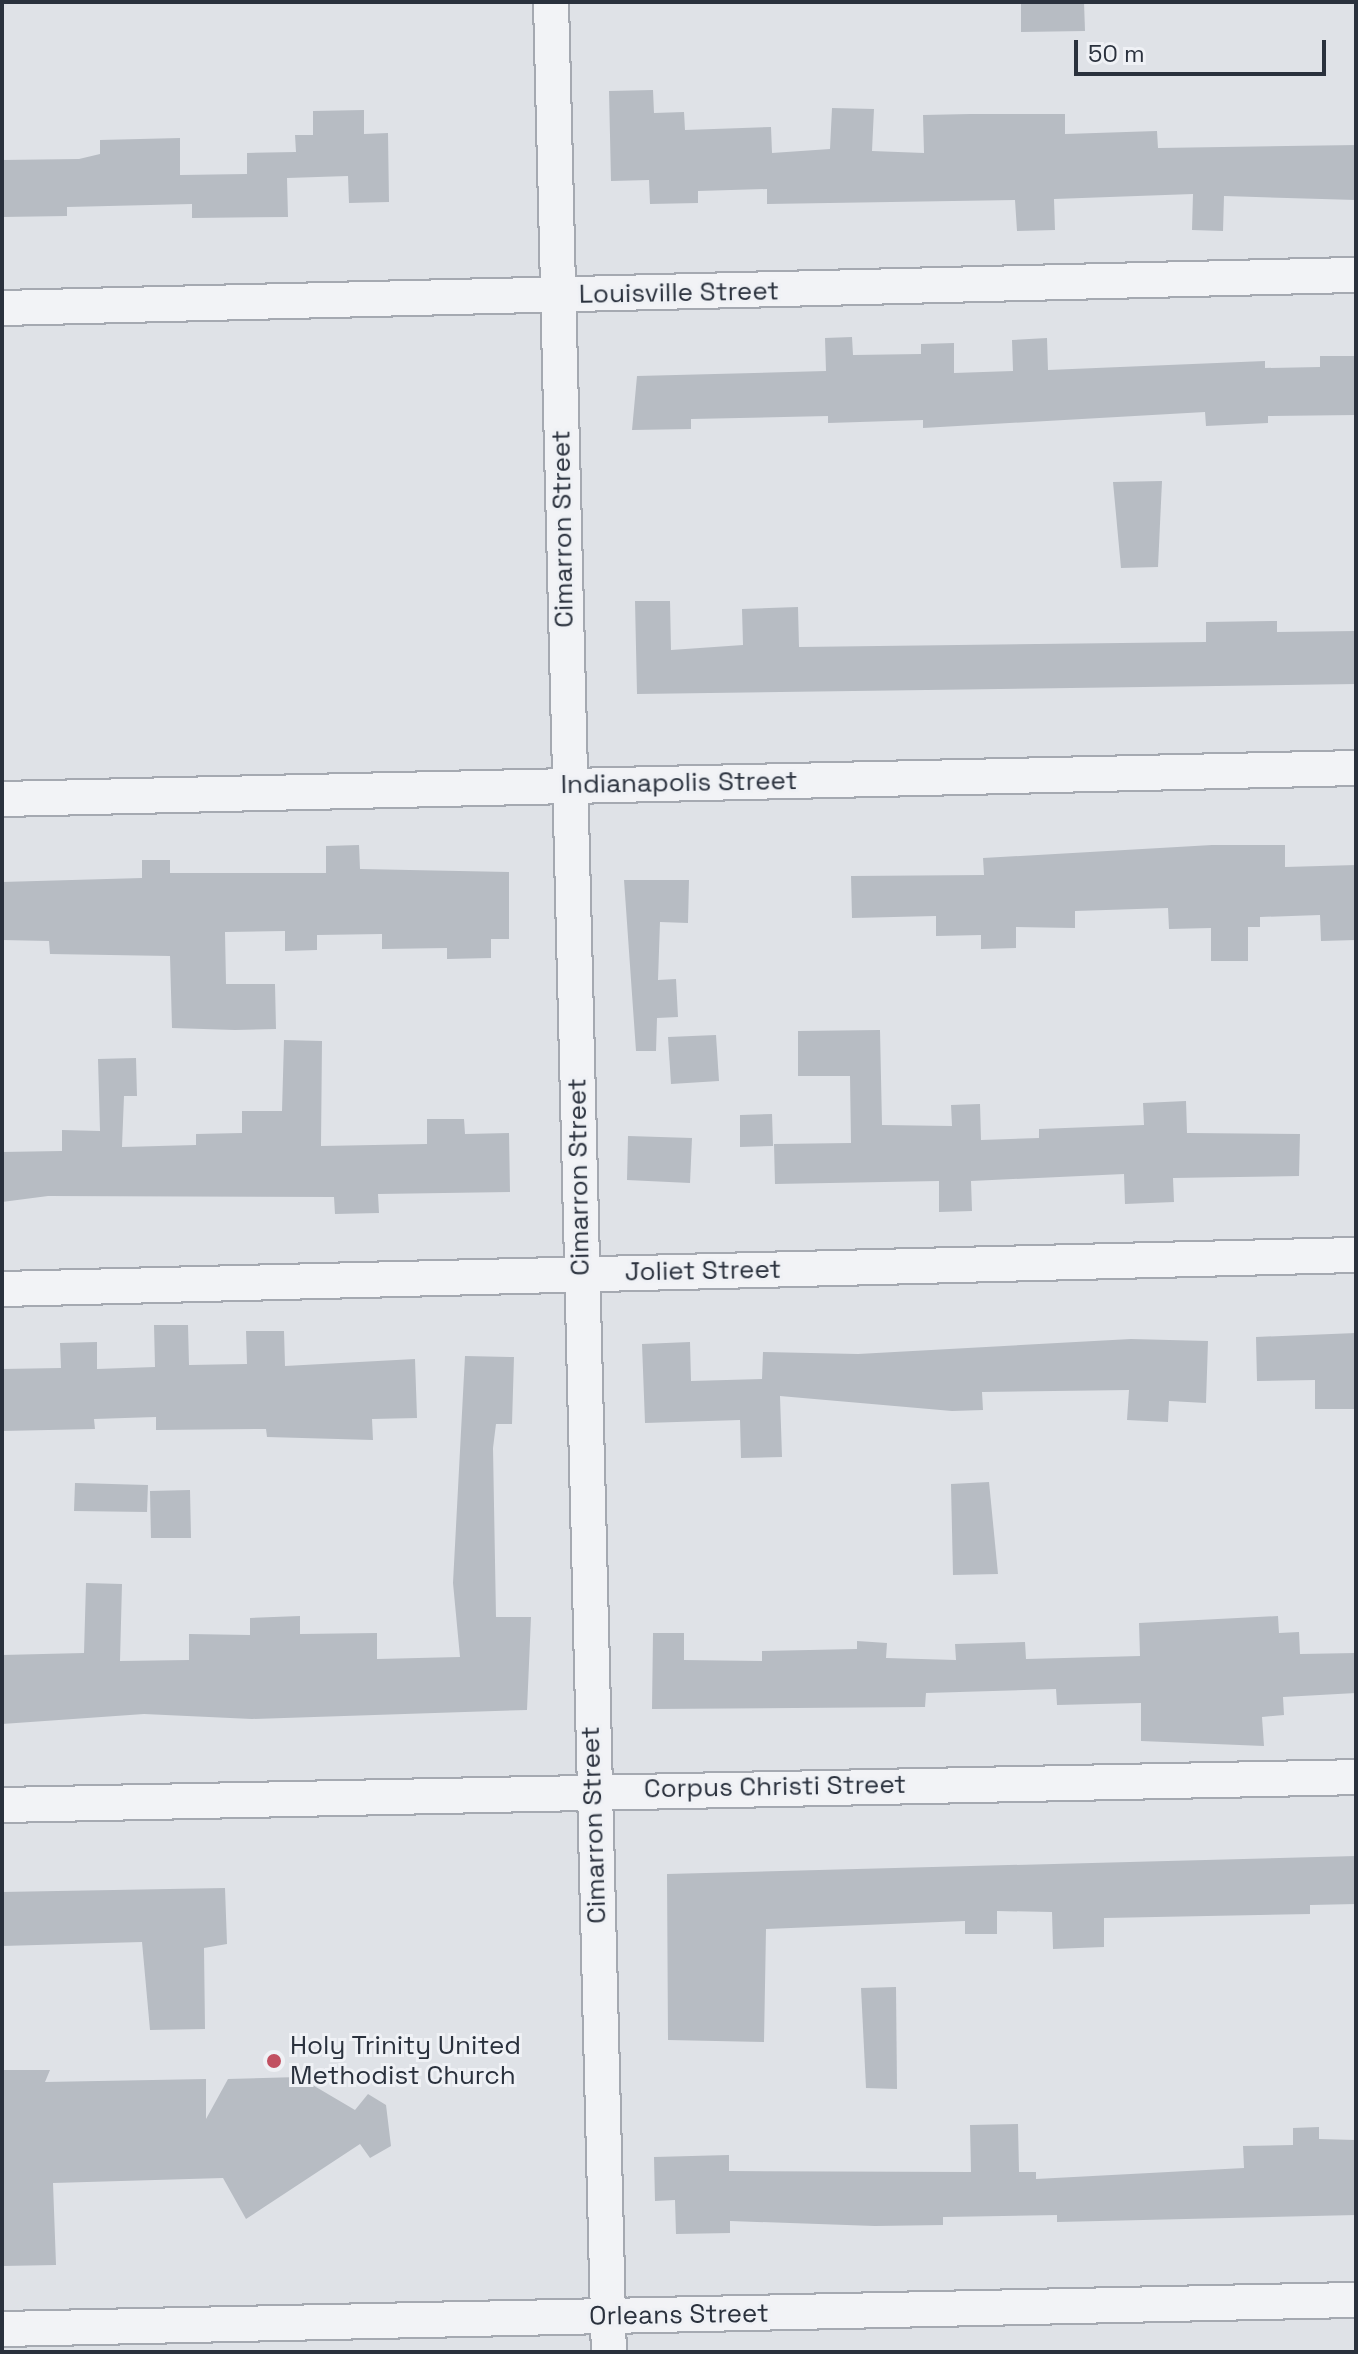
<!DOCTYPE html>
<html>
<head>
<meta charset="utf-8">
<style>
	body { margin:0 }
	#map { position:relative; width:1358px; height:2354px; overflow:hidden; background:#dfe2e7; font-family:"Space Grotesk",sans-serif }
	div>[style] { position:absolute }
	.building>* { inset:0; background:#b7bcc3 }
	.roads { filter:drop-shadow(2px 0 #a5a9b1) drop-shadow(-2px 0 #a5a9b1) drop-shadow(0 2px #a5a9b1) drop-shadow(0 -2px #a5a9b1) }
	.minor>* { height:34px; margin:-17px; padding:0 17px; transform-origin:17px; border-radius:17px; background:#f2f3f6 }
	.dots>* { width:22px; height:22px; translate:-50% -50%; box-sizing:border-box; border:4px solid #eff1f5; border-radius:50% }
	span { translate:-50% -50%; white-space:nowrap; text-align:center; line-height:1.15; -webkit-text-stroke:6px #eff1f5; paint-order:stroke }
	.street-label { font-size:26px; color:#2a313d }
	.poi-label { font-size:26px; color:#2a313d }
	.left { translate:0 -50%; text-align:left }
	.frame { position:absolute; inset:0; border:4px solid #2a313d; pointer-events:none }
	.scale { position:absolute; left:1074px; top:40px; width:252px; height:36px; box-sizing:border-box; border:4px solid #2a313d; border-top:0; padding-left:10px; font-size:24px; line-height:28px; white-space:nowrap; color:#2a313d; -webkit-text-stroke:6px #eff1f5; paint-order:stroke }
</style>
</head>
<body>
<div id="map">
	<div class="building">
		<div style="clip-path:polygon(1021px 2px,1084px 2px,1085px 31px,1021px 32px)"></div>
		<div style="clip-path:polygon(653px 90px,654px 113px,684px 112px,685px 130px,771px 127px,772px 153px,830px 149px,832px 108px,874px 109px,872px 151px,924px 153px,923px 115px,970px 114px,1065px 114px,1065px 134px,1157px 131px,1158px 148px,1356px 145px,1356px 200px,1224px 196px,1223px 231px,1192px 230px,1193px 194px,1054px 199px,1055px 230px,1017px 231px,1015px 200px,767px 204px,767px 189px,698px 191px,698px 203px,650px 204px,649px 180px,611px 181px,609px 91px)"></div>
		<div style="clip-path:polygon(364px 110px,364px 134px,388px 133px,389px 202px,349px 203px,348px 176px,287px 178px,288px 217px,192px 218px,192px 204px,67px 207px,67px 216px,2px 217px,2px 160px,79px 159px,100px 154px,100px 140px,180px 138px,180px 175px,247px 174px,247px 153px,296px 152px,295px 135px,313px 135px,313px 111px)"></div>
		<div style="clip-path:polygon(852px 337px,853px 355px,921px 354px,921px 344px,954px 343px,954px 373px,1013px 371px,1012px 340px,1047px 338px,1048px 370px,1265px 361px,1265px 368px,1320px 367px,1320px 356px,1356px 356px,1356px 415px,1268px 416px,1268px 423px,1206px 426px,1205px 412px,923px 428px,923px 420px,828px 423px,828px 416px,691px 419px,691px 429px,632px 430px,637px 376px,826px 371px,825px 338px)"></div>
		<div style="clip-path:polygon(1162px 481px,1158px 567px,1121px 568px,1113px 482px)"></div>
		<div style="clip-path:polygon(635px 601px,670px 601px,671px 650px,743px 645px,742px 609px,798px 607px,799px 647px,1206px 642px,1206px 622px,1277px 621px,1277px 632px,1356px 631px,1356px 684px,637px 694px)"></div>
		<div style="clip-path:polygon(359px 845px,360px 869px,509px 872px,509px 939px,491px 939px,491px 958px,447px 959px,447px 948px,382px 949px,382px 934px,317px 935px,317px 950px,285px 951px,285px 931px,225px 932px,226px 984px,275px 984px,276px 1029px,235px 1030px,172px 1028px,170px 956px,50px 954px,49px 941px,2px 940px,2px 882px,142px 878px,142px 860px,170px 860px,170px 873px,326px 873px,326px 846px)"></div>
		<div style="clip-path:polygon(1212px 845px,1285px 845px,1285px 867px,1356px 865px,1356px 940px,1321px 941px,1320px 915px,1260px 917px,1260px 927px,1248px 927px,1248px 961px,1211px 961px,1211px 928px,1169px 929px,1168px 908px,1075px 911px,1075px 928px,1016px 927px,1016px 948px,981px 949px,981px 935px,936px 936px,936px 916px,852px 918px,851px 876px,984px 875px,983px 858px)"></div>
		<div style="clip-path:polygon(624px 880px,689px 880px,688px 923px,660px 922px,658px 980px,676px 979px,678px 1017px,657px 1018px,656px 1051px,636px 1051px)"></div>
		<div style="clip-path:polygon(880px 1030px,882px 1125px,952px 1126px,951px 1105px,980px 1104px,981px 1140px,1039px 1138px,1039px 1129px,1144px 1125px,1143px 1103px,1186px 1101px,1187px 1133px,1300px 1134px,1299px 1176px,1173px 1178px,1174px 1202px,1125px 1204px,1124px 1174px,971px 1181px,972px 1211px,939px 1212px,939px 1181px,775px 1184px,774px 1144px,851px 1143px,850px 1076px,798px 1076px,798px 1031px)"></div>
		<div style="clip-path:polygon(716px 1035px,719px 1081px,671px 1084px,668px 1037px)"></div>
		<div style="clip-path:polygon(284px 1040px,322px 1041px,321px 1146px,427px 1144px,427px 1119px,464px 1119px,465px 1134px,509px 1133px,510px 1192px,378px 1194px,379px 1213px,335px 1214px,334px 1197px,48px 1196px,2px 1202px,2px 1152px,62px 1151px,62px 1130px,100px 1131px,98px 1059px,136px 1058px,137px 1096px,124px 1096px,122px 1147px,196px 1145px,196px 1134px,242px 1133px,242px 1111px,282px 1111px)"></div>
		<div style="clip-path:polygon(772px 1114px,773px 1146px,740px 1147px,740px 1115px)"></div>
		<div style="clip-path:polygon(628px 1136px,692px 1138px,690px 1183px,627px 1180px)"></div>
		<div style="clip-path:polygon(154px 1325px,188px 1325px,189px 1365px,247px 1364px,246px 1331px,284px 1331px,285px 1366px,415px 1359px,417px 1418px,372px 1419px,373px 1440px,267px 1437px,266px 1429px,156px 1430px,156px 1417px,94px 1419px,95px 1429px,2px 1431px,2px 1369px,61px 1368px,60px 1343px,97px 1342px,97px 1369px,155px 1367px)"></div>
		<div style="clip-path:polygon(1356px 1333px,1356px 1409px,1315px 1409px,1315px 1380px,1257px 1381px,1256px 1337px)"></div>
		<div style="clip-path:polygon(1131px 1339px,1208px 1341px,1206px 1403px,1169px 1401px,1168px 1422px,1127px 1420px,1129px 1390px,982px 1392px,983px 1410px,952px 1411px,780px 1396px,782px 1457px,741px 1458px,740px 1420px,645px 1423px,642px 1344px,690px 1342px,691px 1381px,762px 1379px,763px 1352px,858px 1354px)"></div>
		<div style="clip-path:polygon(465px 1356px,514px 1357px,512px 1424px,496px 1424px,493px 1448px,496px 1617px,531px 1617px,527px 1710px,252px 1719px,144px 1714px,2px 1724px,2px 1655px,84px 1653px,86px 1583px,122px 1584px,120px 1661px,189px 1660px,189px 1634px,250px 1635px,250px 1618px,300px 1616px,300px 1634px,377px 1633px,377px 1659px,460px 1657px,453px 1583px)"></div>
		<div style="clip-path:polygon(989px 1482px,998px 1574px,953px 1575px,951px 1484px)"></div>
		<div style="clip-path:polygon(75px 1483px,148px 1485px,147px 1512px,74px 1511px)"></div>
		<div style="clip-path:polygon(190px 1490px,191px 1538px,151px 1538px,150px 1491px)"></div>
		<div style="clip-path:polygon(1278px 1616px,1279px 1633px,1299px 1632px,1300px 1654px,1356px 1653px,1356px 1693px,1283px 1697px,1284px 1715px,1262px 1717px,1264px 1746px,1141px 1741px,1141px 1703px,1057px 1705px,1056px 1689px,926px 1693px,925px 1707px,652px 1709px,653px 1633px,684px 1633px,684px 1660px,762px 1661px,762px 1651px,857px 1649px,857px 1641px,887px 1643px,886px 1658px,956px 1660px,955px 1644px,1025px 1642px,1026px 1659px,1140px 1656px,1139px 1623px)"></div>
		<div style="clip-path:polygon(1356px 1856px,1356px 1904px,1310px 1905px,1310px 1914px,1104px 1918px,1104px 1947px,1053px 1949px,1052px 1912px,997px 1911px,997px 1934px,965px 1934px,965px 1921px,766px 1929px,764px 2042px,668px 2040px,667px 1874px)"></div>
		<div style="clip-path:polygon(225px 1888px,227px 1944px,204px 1948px,205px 2029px,150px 2030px,142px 1942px,2px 1946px,2px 1892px)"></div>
		<div style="clip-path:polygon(896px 1987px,897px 2089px,866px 2088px,861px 1988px)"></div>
		<div style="clip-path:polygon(2px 2070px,50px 2070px,45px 2082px,206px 2079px,206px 2119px,228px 2079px,299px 2077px,355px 2110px,368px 2094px,386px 2105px,391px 2146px,370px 2158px,360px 2144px,246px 2219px,223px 2178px,53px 2183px,56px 2265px,2px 2266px)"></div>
		<div style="clip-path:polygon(1018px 2124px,1019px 2172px,1036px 2172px,1036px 2179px,1244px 2168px,1243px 2146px,1293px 2145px,1293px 2128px,1319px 2127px,1319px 2139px,1356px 2140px,1356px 2215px,1057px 2222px,1057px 2215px,943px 2217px,943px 2225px,875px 2226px,730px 2221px,730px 2233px,676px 2234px,675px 2200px,655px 2201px,654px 2157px,729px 2155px,729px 2171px,971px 2172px,970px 2125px)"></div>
	</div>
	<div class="roads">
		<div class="minor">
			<div style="left:551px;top:2px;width:2351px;rotate:88.59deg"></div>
			<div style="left:2px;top:308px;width:1354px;rotate:-1.4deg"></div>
			<div style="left:2px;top:799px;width:1354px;rotate:-1.31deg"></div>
			<div style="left:2px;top:1289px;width:1354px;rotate:-1.44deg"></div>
			<div style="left:2px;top:1805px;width:1354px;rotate:-1.18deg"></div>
			<div style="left:2px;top:2329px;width:1354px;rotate:-1.23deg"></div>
		</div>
	</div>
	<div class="dots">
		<div style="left:274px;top:2061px;background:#c15061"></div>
	</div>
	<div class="street-label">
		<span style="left:679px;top:293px;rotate:-1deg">Louisville Street</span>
		<span style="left:563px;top:529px;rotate:-91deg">Cimarron Street</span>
		<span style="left:679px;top:783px;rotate:-1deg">Indianapolis Street</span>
		<span style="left:579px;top:1177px;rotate:-91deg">Cimarron Street</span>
		<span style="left:703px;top:1271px;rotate:-1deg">Joliet Street</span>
		<span style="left:775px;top:1787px;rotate:-1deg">Corpus Christi Street</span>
		<span style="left:594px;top:1825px;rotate:-92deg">Cimarron Street</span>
		<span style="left:679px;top:2315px;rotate:-1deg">Orleans Street</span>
	</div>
	<div class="poi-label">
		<span class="left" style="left:290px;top:2061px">Holy Trinity United<br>Methodist Church</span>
	</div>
	<div class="frame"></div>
	<div class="scale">50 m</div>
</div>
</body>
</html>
